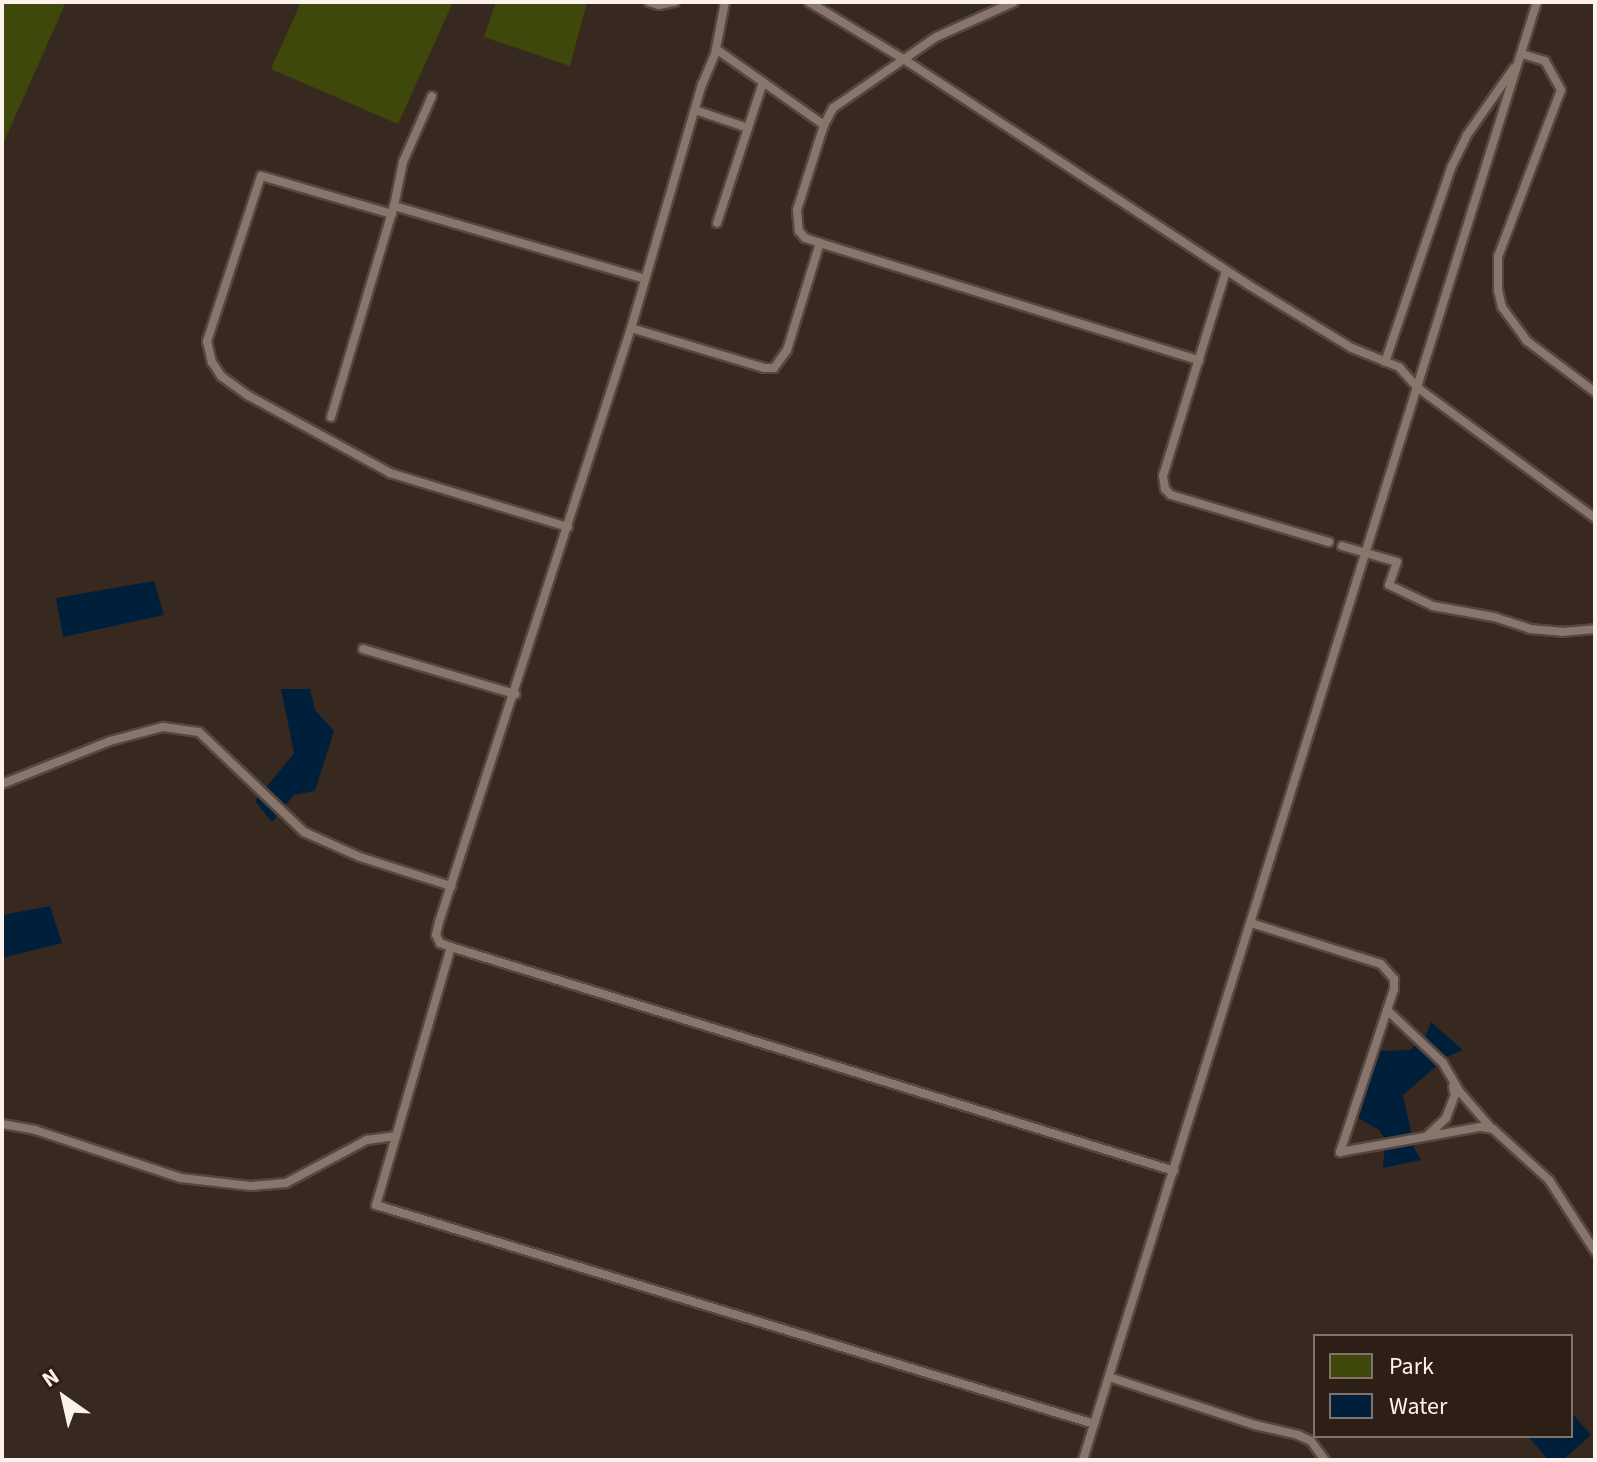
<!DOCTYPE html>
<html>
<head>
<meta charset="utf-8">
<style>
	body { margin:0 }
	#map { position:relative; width:1597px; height:1462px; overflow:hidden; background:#382920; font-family:"Source Sans 3",sans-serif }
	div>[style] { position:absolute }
	.green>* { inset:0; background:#3e480b }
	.water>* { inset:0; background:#001f3b }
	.roads { filter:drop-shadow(2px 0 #54473f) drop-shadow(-2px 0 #54473f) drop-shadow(0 2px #54473f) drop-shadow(0 -2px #54473f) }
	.service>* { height:8px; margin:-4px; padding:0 4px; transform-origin:4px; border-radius:4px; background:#88756b }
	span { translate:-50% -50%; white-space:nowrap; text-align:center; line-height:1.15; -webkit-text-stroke:7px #2e1f16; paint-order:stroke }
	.frame { position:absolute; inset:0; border:4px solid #fcf1eb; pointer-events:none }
	.legend { position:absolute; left:1313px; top:1334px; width:260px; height:104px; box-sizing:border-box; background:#2e1f16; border:2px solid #80736b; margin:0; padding:10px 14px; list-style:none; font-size:24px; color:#fcf1eb }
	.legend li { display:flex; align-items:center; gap:16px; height:40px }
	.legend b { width:40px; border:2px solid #80736b }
	.north { position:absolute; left:24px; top:1358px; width:80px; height:80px; -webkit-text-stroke:6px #2e1f16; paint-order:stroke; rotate:326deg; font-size:22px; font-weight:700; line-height:32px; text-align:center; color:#fcf1eb }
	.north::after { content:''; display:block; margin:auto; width:28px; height:36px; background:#fcf1eb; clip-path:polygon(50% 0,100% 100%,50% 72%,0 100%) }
</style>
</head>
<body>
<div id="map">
	<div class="green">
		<div style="clip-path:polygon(2px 2px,66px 2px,2px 146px)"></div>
		<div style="clip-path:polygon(301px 2px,453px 2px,398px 124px,271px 69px)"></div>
		<div style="clip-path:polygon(496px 2px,587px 2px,570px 66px,484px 37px)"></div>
	</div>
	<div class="water">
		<div style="clip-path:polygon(154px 581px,164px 615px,63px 637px,56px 598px)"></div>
		<div style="clip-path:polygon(281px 689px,310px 689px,315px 710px,334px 731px,315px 791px,294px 795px,272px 822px,255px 801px,294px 753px)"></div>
		<div style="clip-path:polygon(50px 906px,62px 943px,2px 958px,2px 915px)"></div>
		<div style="clip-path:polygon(1431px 1022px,1463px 1050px,1448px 1056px,1403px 1095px,1415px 1150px,1421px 1160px,1383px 1168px,1385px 1139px,1379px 1130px,1358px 1118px,1380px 1051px,1410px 1050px,1426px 1035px)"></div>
		<div style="clip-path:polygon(1571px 1412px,1591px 1435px,1563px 1460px,1548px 1460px,1528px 1436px,1571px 1436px)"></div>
	</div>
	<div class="roads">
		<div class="service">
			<div style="left:649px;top:2px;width:10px;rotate:17deg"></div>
			<div style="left:659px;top:5px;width:16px;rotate:-11deg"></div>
			<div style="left:725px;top:2px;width:53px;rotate:100.9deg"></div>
			<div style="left:715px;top:54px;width:33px;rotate:113deg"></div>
			<div style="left:702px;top:84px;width:254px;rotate:106.2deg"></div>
			<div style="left:631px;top:328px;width:624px;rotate:107.91deg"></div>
			<div style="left:439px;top:922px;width:13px;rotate:103deg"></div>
			<div style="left:436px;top:935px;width:9px;rotate:63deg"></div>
			<div style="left:440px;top:943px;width:12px;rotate:20deg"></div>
			<div style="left:451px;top:947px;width:269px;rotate:106.2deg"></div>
			<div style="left:376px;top:1205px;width:751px;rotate:16.96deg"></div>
			<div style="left:1094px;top:1424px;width:1489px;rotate:-72.7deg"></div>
			<div style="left:809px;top:2px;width:109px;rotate:31.1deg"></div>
			<div style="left:902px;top:58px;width:412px;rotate:33.2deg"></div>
			<div style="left:1247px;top:284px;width:123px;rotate:31.4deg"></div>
			<div style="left:1352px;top:348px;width:51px;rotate:22deg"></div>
			<div style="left:1399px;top:367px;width:28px;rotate:48deg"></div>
			<div style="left:1418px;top:388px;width:220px;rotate:36.3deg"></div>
			<div style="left:1014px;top:2px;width:85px;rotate:155.8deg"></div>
			<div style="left:936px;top:37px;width:125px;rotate:145.4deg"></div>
			<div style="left:833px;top:108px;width:19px;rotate:118deg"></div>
			<div style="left:824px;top:125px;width:89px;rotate:107.6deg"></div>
			<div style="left:797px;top:210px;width:21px;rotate:85deg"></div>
			<div style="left:799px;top:231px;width:9px;rotate:49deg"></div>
			<div style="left:805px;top:238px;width:16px;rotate:18deg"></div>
			<div style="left:820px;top:243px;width:397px;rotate:17.2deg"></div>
			<div style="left:716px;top:49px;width:132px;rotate:35.1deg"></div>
			<div style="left:1522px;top:54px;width:24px;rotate:17deg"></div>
			<div style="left:1545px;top:61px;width:33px;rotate:61deg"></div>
			<div style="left:1561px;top:90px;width:178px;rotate:110.7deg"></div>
			<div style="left:1498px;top:257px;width:33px;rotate:90deg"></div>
			<div style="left:1498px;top:290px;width:17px;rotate:77deg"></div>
			<div style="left:1502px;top:307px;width:42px;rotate:53.7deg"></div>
			<div style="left:1527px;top:341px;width:85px;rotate:36.9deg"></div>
			<div style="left:695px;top:110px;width:56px;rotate:18.8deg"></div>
			<div style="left:394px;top:206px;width:45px;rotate:-78.4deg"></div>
			<div style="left:403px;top:162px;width:72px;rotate:-66.3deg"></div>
			<div style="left:392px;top:214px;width:136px;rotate:-163.8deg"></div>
			<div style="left:261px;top:176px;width:174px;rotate:108.1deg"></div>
			<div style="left:207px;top:341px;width:22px;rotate:77deg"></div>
			<div style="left:212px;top:362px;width:17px;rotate:57deg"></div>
			<div style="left:221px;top:376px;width:34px;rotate:36deg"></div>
			<div style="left:249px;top:396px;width:161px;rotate:28.6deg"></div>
			<div style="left:390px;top:473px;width:186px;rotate:16.9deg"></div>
			<div style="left:717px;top:223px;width:148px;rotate:-71.9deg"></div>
			<div style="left:1226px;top:271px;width:214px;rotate:107.1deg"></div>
			<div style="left:1163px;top:476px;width:13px;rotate:81deg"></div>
			<div style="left:1165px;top:489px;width:8px;rotate:45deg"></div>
			<div style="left:1171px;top:495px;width:165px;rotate:16.6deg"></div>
			<div style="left:631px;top:328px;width:139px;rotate:16.7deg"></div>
			<div style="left:764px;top:368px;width:10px"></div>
			<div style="left:774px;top:368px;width:22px;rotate:-54deg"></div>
			<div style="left:787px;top:350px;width:112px;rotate:-72.9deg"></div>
			<div style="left:1385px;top:362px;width:205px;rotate:-71.2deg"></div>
			<div style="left:1451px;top:168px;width:37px;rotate:-64deg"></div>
			<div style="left:1467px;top:135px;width:82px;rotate:-55deg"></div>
			<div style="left:331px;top:417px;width:220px;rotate:-73.4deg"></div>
			<div style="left:394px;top:206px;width:261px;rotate:16.2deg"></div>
			<div style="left:1342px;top:546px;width:57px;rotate:16.2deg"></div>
			<div style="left:1397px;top:562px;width:24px;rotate:109deg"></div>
			<div style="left:1389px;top:585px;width:49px;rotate:25.5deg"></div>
			<div style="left:1433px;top:606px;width:62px;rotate:10.2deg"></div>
			<div style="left:1494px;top:617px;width:38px;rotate:18deg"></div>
			<div style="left:1530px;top:629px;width:32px;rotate:5deg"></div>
			<div style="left:1562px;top:632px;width:33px;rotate:-5deg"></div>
			<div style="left:363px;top:649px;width:159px;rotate:16.5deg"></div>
			<div style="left:2px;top:784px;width:116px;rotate:-21.7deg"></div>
			<div style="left:110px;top:741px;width:55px;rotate:-14.8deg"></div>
			<div style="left:163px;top:727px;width:36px;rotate:8deg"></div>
			<div style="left:199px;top:732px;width:145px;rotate:43.6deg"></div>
			<div style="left:304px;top:832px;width:61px;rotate:24.1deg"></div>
			<div style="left:360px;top:857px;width:96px;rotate:17.7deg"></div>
			<div style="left:1251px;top:923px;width:136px;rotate:17.5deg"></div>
			<div style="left:1381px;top:964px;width:20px;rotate:49deg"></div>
			<div style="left:1394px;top:979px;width:10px;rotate:90deg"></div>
			<div style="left:1394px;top:989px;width:172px;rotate:108.3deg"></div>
			<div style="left:1340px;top:1152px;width:143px;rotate:-10.1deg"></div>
			<div style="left:1481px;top:1127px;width:12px;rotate:9deg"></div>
			<div style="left:1493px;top:1129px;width:76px;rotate:42.3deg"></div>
			<div style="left:1549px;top:1180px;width:85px;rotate:57.1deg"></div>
			<div style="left:451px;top:947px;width:757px;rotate:17.21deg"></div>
			<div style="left:1387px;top:1010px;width:77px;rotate:43.4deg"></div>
			<div style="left:1443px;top:1063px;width:34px;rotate:60deg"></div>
			<div style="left:1460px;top:1092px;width:49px;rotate:49.1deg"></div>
			<div style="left:2px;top:1124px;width:34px;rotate:10deg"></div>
			<div style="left:35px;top:1130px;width:154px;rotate:18.2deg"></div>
			<div style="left:181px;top:1178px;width:70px;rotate:6.5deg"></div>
			<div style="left:251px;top:1186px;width:35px;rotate:-5deg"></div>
			<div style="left:286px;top:1183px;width:92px;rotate:-28deg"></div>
			<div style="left:367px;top:1140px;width:29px;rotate:-8deg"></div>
			<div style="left:1428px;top:1135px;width:25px;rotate:-43deg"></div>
			<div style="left:1446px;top:1118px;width:25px;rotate:-69deg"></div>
			<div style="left:1455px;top:1095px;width:9px;rotate:-103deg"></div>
			<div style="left:1109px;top:1377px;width:154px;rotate:18.2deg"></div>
			<div style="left:1255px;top:1425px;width:44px;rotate:13.1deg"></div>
			<div style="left:1298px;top:1435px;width:14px;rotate:25deg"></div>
			<div style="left:1311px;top:1441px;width:24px;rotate:54deg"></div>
			<div style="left:1083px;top:1460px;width:38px;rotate:-73deg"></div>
		</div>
	</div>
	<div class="frame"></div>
	<ul class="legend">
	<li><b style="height:22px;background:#3e480b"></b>Park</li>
	<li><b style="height:22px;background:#001f3b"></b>Water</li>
	</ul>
	<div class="north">N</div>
</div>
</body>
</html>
